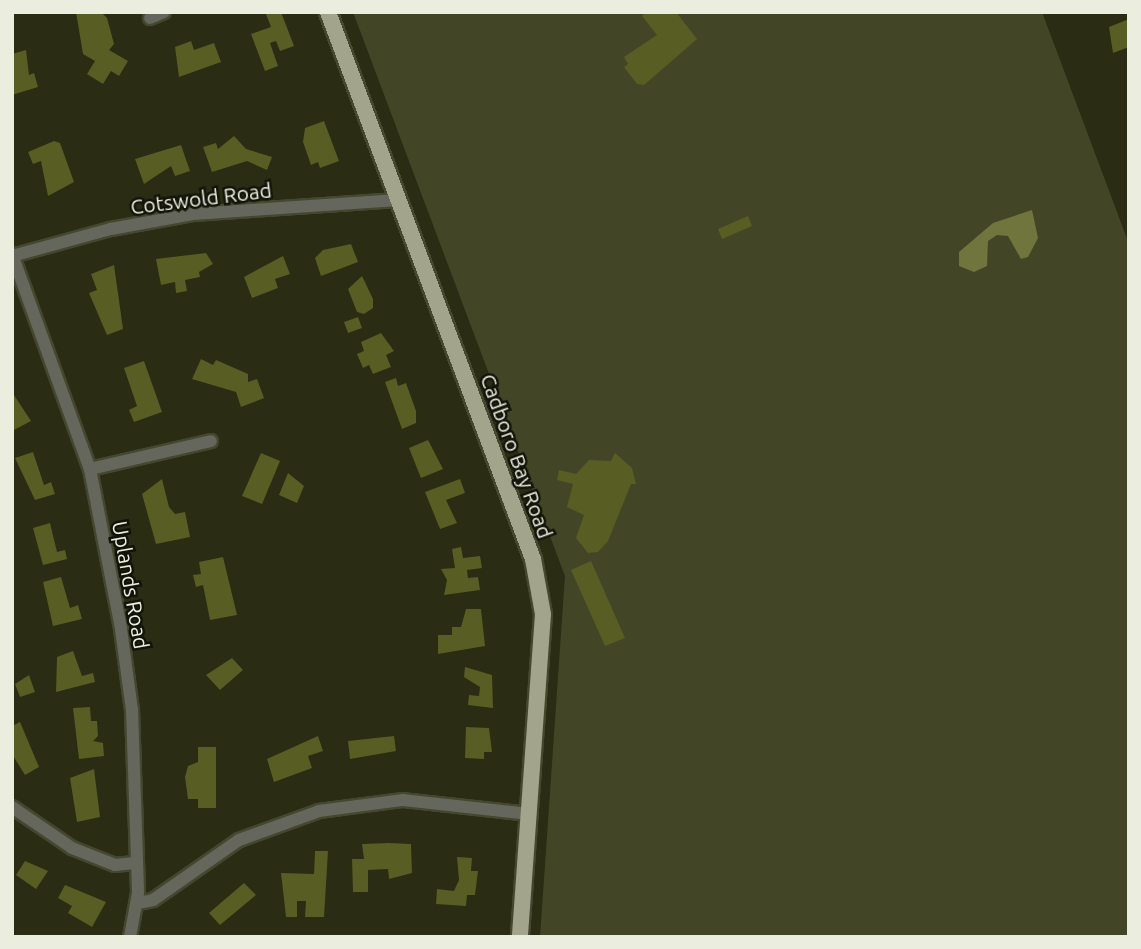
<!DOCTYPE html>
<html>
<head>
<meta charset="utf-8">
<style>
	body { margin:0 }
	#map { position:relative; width:1141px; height:949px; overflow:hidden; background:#2a2c13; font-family:Ubuntu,sans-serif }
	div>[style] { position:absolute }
	.green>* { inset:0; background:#434626 }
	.water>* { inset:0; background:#70753d }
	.building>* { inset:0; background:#585d23 }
	.roads { filter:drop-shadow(2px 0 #45472f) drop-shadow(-2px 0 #45472f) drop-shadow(0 2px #45472f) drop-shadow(0 -2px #45472f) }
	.minor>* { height:12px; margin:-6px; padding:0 6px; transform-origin:6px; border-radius:6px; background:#66675c }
	.major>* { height:16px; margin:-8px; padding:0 8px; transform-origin:8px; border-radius:8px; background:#a2a58c }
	span { translate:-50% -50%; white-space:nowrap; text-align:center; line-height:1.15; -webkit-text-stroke:5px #121309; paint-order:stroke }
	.street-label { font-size:21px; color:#ebedde }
	.frame { position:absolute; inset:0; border:14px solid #ebedde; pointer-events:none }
</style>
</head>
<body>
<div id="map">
	<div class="green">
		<div style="clip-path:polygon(353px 12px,1042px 12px,1129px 244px,1129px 937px,540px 937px,565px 576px)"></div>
	</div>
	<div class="water">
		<div style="clip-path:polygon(1032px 210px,1038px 238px,1028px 257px,1021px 259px,1008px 236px,997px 235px,988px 241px,987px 266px,974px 272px,959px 266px,959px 252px,993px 223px)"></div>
	</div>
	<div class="building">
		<div style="clip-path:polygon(76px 12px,101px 12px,107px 18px,114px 44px,109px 50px,128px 61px,119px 76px,111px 71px,103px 84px,87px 74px,95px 61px,83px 54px)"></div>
		<div style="clip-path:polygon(281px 12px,294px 46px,280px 51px,276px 41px,270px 43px,278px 66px,265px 71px,251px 34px,271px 27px,266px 14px)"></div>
		<div style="clip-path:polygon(646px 12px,676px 12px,697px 39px,644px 85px,637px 84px,624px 67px,628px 64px,624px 57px,657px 35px,642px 16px)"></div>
		<div style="clip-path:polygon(1129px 19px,1129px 47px,1113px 53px,1109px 27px)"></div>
		<div style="clip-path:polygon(191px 41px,194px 50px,214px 43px,221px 62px,179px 77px,175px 47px)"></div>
		<div style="clip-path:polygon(26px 50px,29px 75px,34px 73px,38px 87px,12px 95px,12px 54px)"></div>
		<div style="clip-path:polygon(324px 121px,339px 161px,320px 168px,318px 162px,311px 165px,303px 142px,305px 128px)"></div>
		<div style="clip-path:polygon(234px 136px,246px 149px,272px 157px,267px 170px,247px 161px,212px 172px,203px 147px,216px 143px,218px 149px)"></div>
		<div style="clip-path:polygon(54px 141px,60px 143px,74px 182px,48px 196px,41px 161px,33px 164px,28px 152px)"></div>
		<div style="clip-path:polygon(181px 145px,190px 171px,175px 176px,171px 166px,144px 184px,135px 159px)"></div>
		<div style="clip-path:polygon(748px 216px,752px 226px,722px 239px,718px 229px)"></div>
		<div style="clip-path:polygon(351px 244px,358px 262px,321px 276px,315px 258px,323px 250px)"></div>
		<div style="clip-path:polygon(206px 253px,213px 264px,199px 272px,200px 277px,185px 280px,187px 291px,176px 293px,175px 282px,161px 285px,156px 259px)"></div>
		<div style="clip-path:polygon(283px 256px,290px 274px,275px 279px,278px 288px,252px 298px,244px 277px)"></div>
		<div style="clip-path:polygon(114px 265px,123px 329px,107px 335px,89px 293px,97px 290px,91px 274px)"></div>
		<div style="clip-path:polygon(362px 276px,373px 299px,373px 308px,364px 314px,357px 312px,348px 289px)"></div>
		<div style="clip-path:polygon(358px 317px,362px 328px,348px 333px,344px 322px)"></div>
		<div style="clip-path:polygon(381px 333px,394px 351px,386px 355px,391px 367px,373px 374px,369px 365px,363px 368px,357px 354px,364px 351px,361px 342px)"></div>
		<div style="clip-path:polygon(201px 359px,213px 365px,216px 360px,248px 374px,248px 382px,257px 379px,264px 398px,241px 407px,236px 392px,192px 379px)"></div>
		<div style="clip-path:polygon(144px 361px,162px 412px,134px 422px,129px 410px,137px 406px,124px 368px)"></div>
		<div style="clip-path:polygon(396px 378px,398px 386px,406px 383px,416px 411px,416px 423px,402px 429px,385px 382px)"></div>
		<div style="clip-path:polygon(12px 392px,31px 421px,12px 431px)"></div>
		<div style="clip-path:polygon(428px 440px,443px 469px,421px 478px,409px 448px)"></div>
		<div style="clip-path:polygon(33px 452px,44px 485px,51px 482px,55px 494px,35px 500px,15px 458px)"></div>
		<div style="clip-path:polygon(261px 453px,280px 461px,262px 504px,242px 496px)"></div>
		<div style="clip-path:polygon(615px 453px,632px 468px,636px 484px,631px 484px,608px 541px,598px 552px,588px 553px,576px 538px,584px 515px,567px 507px,573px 484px,557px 480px,559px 470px,576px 474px,589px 460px,611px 461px)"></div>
		<div style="clip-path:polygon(288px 473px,304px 486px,297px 503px,279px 495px)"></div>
		<div style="clip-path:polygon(162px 479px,169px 507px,175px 514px,185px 512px,190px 537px,156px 544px,142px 494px)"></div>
		<div style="clip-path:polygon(460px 479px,465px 493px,446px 500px,457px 523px,440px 529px,425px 492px)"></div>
		<div style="clip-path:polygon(50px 523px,57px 552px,65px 550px,67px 559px,43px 565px,33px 528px)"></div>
		<div style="clip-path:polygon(461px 547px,463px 558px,480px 556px,482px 568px,467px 570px,468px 578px,478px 577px,480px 590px,444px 595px,447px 580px,441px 569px,455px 568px,452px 549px)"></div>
		<div style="clip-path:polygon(223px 557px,237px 615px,210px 620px,203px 585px,196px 587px,193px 575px,201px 574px,199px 562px)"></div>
		<div style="clip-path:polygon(591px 561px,625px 638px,605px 646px,571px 570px)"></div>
		<div style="clip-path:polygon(61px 577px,70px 608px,78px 605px,82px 619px,53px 626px,43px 582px)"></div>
		<div style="clip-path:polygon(466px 609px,481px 609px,485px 646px,438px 654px,438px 635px,452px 635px,452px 627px,461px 627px)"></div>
		<div style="clip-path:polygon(73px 651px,82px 676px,93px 673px,95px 682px,56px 692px,57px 657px)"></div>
		<div style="clip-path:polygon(232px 658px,243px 670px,220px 690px,206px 675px)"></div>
		<div style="clip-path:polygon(465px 667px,492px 675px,493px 708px,468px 705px,469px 695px,479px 696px,480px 687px,464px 677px)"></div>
		<div style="clip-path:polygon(29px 675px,35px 692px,20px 697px,15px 684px)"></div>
		<div style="clip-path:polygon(90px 707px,91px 721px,97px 721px,98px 736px,93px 741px,103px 743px,104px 756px,79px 759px,73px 708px)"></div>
		<div style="clip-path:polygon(20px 722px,39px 767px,25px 775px,12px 754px,12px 726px)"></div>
		<div style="clip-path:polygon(466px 727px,489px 728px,492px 752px,484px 752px,484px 759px,465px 758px)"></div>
		<div style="clip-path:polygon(318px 736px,323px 751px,308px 756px,312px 768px,274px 782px,267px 759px)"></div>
		<div style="clip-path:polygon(394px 736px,396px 751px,350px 759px,348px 741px)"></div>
		<div style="clip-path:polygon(198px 747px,216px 747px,216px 808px,198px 808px,198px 799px,188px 799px,185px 777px,188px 766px,198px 762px)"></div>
		<div style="clip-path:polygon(94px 769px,100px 817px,77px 822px,70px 778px)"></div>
		<div style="clip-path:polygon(389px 843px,411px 844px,412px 873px,389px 879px,388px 869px,368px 870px,368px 892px,353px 892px,352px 859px,364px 859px,362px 844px)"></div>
		<div style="clip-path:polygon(315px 851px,328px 851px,324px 917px,305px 917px,306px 901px,297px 901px,297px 917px,286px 917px,281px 873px,314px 874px)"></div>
		<div style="clip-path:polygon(457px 857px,472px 858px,471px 871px,478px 871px,475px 895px,467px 895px,466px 906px,436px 904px,437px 889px,454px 891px,459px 880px)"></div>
		<div style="clip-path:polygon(25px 861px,48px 871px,36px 889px,16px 875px)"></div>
		<div style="clip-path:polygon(244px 883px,256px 895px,220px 925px,209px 913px)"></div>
		<div style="clip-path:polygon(65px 885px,106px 902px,92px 927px,68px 913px,72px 906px,58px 898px)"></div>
	</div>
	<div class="roads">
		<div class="minor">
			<div style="left:150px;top:18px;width:15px;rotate:-23deg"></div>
			<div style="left:12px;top:254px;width:229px;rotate:70.1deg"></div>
			<div style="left:90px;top:469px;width:163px;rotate:79deg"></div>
			<div style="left:121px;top:629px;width:82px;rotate:82.3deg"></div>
			<div style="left:132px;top:710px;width:183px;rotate:88.1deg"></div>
			<div style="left:138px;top:893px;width:45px;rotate:100.3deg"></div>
			<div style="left:12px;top:256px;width:103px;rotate:-15.3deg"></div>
			<div style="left:111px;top:229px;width:83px;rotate:-10.4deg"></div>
			<div style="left:193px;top:214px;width:205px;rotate:-3.9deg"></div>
			<div style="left:90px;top:469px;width:124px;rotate:-13deg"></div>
			<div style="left:12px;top:807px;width:73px;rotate:34.3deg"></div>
			<div style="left:72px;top:848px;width:46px;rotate:21.6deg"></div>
			<div style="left:115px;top:865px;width:19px;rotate:-6deg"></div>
			<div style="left:138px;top:903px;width:15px;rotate:-11deg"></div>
			<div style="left:153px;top:900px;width:105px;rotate:-34.9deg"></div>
			<div style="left:239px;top:840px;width:85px;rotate:-19.9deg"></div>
			<div style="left:319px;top:811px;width:85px;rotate:-7.5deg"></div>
			<div style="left:403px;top:800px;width:128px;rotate:6.3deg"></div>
		</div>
		<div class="major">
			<div style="left:328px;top:12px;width:584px;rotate:69.46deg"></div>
			<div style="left:533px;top:559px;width:56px;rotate:79.7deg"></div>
			<div style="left:543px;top:614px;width:324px;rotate:94.1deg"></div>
		</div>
	</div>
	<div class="street-label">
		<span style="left:201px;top:198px;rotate:-7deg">Cotswold Road</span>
		<span style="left:517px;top:456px;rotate:70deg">Cadboro Bay Road</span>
		<span style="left:131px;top:585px;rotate:80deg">Uplands Road</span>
	</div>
	<div class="frame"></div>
</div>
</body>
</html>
